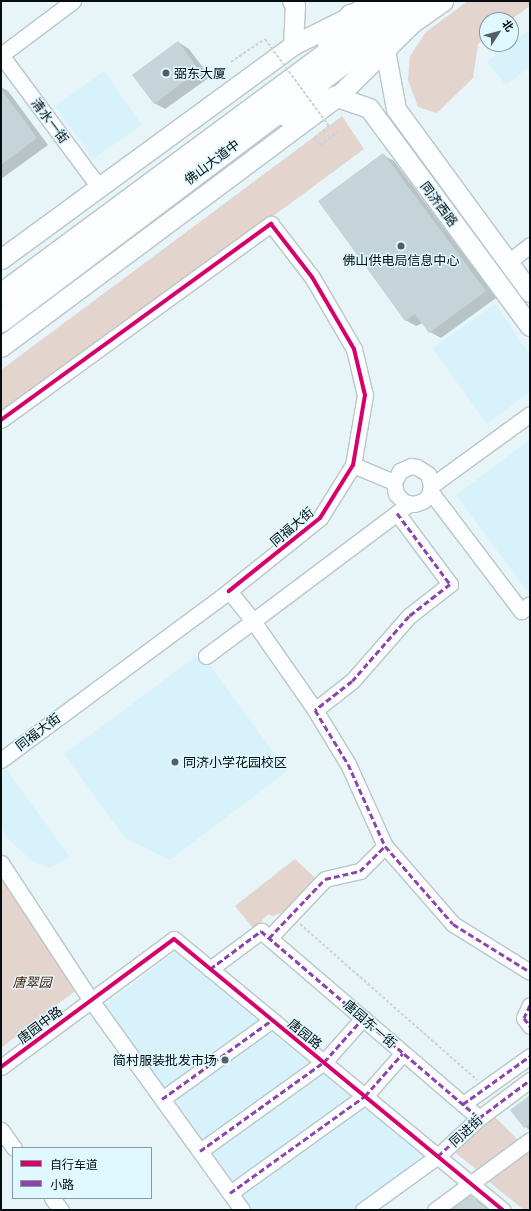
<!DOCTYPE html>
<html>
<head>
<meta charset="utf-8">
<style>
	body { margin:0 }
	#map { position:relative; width:531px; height:1211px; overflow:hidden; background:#e7f4f8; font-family:"PT Serif","Noto Sans SC",serif }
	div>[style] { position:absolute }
	.built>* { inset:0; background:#d8f2fb }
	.green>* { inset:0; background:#e3d4ce }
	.shadow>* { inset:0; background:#0003 }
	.building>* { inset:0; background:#c5d4d8 }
	.path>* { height:2px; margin-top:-1px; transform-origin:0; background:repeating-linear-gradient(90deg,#ced2d3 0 3px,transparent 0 5px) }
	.roads { filter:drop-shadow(1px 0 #bbc6c9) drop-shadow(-1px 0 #bbc6c9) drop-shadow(0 1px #bbc6c9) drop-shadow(0 -1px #bbc6c9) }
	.minor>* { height:15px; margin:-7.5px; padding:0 7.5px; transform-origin:7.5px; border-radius:7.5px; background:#fbfdfe }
	.major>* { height:19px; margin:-9.5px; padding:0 9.5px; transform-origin:9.5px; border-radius:9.5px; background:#fbfdfe }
	.highway>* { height:22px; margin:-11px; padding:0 11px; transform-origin:11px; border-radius:11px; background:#fbfdfe }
	.path-bridge>* { height:2px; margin-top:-1px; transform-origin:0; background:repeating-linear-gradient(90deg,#ced2d3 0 3px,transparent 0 5px) }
	.quiet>* { height:3px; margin-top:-1.5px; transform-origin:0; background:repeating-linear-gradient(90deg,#8e44ad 0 6px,transparent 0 9px) }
	.cycleway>* { height:4px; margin:-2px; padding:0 2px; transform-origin:2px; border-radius:2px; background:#d6006c }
	.dots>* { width:11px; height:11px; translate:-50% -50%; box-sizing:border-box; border:2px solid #e0f8ff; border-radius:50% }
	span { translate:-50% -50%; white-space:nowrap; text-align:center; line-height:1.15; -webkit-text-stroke:3px #e0f8ff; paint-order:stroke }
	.poi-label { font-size:13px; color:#040d10 }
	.left { translate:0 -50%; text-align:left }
	.right { translate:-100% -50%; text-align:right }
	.street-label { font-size:13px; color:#040d10 }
	.park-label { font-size:13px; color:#4b1802; font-style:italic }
	.frame { position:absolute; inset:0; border:2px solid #040d10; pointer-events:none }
	.legend { position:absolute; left:12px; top:1147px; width:140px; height:52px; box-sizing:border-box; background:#e0f8ff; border:1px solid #889a9f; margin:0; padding:5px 7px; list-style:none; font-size:12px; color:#040d10 }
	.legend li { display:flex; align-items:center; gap:8px; height:20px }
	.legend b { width:20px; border:1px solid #889a9f }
	.north { position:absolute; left:479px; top:12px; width:40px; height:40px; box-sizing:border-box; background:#e0f8ff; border:1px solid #889a9f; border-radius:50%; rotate:54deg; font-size:11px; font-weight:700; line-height:16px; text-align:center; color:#040d10 }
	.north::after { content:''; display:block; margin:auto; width:14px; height:18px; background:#535e61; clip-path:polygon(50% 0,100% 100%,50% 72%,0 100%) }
</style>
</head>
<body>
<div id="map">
	<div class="built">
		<div style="clip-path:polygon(530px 30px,530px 66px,506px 85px,487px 62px)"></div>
		<div style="clip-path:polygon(104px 71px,142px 125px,93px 159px,55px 106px)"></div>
		<div style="clip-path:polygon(495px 304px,530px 355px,530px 392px,487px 424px,432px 348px)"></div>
		<div style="clip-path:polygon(530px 440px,530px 595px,456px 495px)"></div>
		<div style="clip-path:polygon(201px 653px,287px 771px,170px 860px,125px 838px,64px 754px)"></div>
		<div style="clip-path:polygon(3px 765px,70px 857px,49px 868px,32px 861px,8px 839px,1px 826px)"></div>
		<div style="clip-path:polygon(177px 950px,371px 1113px,427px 1155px,351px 1210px,249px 1210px,104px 1006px)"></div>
	</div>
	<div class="green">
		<div style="clip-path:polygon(468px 1px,530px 1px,530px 6px,510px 20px,487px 20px,487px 37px,478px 44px,473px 78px,437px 113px,418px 107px,408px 80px,410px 56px,426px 32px)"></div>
		<div style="clip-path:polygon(342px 116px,364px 149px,1px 417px,1px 370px)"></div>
		<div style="clip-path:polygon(295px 859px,317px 880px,286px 911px,273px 916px,268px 914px,254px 929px,235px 906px)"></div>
		<div style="clip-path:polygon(1px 878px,75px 991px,1px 1048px)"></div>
		<div style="clip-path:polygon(495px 1117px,518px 1140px,477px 1170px,453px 1151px)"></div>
		<div style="clip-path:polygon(528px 1151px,530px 1154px,530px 1210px,524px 1210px,487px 1180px)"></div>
	</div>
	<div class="shadow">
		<div style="clip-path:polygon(178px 42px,189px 49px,210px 77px,165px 109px,154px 103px)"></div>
		<div style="clip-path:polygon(1px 87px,8px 91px,48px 145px,1px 179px)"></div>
		<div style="clip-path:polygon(383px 155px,394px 161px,496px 298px,441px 338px,430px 332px,423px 323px,416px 326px,405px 320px)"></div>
		<div style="clip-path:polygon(530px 1097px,530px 1130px,525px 1127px)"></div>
		<div style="clip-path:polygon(470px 1197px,481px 1203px,490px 1210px,452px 1210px)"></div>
	</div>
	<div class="building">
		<div style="clip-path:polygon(178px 41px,199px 70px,154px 104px,132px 75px)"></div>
		<div style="clip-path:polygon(1px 89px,37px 138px,1px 165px)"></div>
		<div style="clip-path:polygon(383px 153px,486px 291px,429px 333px,415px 314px,405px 321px,318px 201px)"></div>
		<div style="clip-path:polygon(530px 1095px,530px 1124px,524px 1128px,510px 1110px)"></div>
		<div style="clip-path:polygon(470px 1195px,488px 1210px,450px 1210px)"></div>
	</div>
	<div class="path">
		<div style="left:231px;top:62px;width:41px;rotate:-34.1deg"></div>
		<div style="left:329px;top:126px;width:19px;rotate:141deg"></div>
		<div style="left:314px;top:138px;width:9px;rotate:49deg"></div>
		<div style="left:320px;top:145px;width:25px;rotate:-37deg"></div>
		<div style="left:300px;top:924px;width:236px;rotate:41.4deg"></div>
	</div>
	<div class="roads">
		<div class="minor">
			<div style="left:1px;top:55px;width:164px;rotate:53.4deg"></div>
			<div style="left:1px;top:55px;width:90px;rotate:-36.9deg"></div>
			<div style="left:516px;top:256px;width:18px;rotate:-38deg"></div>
			<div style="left:1px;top:420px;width:334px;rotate:-36deg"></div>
			<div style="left:271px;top:224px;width:67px;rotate:52.3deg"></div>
			<div style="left:312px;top:277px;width:83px;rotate:59.7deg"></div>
			<div style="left:354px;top:349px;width:47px;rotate:76.6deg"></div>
			<div style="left:365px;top:395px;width:71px;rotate:99.7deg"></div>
			<div style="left:353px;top:465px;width:62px;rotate:121.9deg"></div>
			<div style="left:320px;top:518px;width:117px;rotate:141.3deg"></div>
			<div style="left:353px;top:465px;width:44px;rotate:22.5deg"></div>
			<div style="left:431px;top:486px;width:12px;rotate:-104deg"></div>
			<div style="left:428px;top:474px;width:13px;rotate:-148deg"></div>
			<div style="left:417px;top:467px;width:6px;rotate:-171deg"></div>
			<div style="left:411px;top:466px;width:12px;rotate:156deg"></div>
			<div style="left:400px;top:471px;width:13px;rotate:119deg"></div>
			<div style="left:394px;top:482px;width:12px;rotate:81deg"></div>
			<div style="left:396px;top:494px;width:11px;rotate:45deg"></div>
			<div style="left:404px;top:502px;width:10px;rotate:11deg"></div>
			<div style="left:414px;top:504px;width:9px;rotate:-18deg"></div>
			<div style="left:423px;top:501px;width:8px;rotate:-45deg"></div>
			<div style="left:429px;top:495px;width:9px;rotate:-77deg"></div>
			<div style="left:431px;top:486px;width:122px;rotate:-36deg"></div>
			<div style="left:430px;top:491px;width:151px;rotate:52.8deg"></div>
			<div style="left:521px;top:611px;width:11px;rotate:-38deg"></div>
			<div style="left:397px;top:513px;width:89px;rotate:53.3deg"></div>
			<div style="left:450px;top:584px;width:52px;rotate:142deg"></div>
			<div style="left:409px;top:616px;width:86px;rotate:131.2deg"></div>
			<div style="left:352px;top:681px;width:47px;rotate:141.9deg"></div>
			<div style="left:315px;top:710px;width:63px;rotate:58.6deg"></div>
			<div style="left:348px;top:764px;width:90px;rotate:65.7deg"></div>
			<div style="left:385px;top:846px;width:103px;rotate:48.9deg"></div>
			<div style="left:453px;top:924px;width:91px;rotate:31.9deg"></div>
			<div style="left:206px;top:656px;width:59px;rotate:-36.7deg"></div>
			<div style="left:253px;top:621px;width:108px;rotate:55.1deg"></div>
			<div style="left:1px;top:760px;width:284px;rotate:-36.5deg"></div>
			<div style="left:229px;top:591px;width:38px;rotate:51deg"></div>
			<div style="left:253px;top:621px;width:195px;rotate:-36.9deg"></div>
			<div style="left:1px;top:863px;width:163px;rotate:56.8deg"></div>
			<div style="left:90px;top:999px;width:260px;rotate:54.2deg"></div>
			<div style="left:269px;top:938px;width:81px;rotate:-46.5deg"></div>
			<div style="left:325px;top:879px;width:36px;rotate:-13deg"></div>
			<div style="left:360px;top:871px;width:35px;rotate:-45deg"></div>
			<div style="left:210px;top:969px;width:64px;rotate:-36.7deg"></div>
			<div style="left:261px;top:931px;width:287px;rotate:40.6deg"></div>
			<div style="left:530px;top:1005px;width:14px;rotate:115deg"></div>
			<div style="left:524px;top:1018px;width:10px;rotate:53deg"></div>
			<div style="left:1px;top:1067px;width:215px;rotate:-36.5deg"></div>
			<div style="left:174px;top:939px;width:426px;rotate:39.5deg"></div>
			<div style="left:162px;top:1099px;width:135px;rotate:-35.7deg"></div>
			<div style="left:463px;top:1104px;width:82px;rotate:-35.6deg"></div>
			<div style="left:1px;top:1130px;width:22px;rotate:54deg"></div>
			<div style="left:200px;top:1151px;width:153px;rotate:-35.7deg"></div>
			<div style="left:324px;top:1062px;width:59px;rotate:-48.4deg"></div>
			<div style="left:230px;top:1193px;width:166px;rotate:-35.7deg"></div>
			<div style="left:365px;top:1096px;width:57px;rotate:-48.5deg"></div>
			<div style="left:52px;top:1198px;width:15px;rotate:53deg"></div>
			<div style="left:363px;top:1210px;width:92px;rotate:-35.8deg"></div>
			<div style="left:438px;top:1156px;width:56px;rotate:-42.8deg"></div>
			<div style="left:479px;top:1118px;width:64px;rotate:-36.7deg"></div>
			<div style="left:435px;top:1210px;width:118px;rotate:-36.4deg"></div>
		</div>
		<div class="major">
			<div style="left:292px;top:1px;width:5px;rotate:53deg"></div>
			<div style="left:295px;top:5px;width:40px;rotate:92.9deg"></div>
			<div style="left:385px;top:50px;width:60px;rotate:79.4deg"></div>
			<div style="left:396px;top:109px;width:227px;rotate:53.8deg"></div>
			<div style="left:337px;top:97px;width:34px;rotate:19deg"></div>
			<div style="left:369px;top:108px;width:271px;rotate:53.6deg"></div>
			<div style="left:1px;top:259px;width:362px;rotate:-36.2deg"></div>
			<div style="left:293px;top:45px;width:65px;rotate:-26.6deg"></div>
			<div style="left:351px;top:16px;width:26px;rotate:-36deg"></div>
			<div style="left:1px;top:347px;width:419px;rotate:-36.7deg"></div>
			<div style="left:337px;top:97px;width:105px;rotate:-44.6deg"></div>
			<div style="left:412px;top:23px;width:38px;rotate:-35deg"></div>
		</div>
		<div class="highway">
			<div style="left:329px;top:43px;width:35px;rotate:-51deg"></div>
			<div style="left:286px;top:115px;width:54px;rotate:-19.4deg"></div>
			<div style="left:1px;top:295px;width:493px;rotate:-36.5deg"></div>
			<div style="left:1px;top:321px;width:446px;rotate:-37deg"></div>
			<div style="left:357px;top:53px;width:83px;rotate:-38.7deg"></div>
		</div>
	</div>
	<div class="path-bridge">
		<div style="left:265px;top:39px;width:108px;rotate:53.7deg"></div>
	</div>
	<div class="quiet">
		<div style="left:397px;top:513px;width:89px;rotate:53.3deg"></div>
		<div style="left:450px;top:584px;width:52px;rotate:142deg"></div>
		<div style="left:409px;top:616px;width:86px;rotate:131.2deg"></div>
		<div style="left:352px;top:681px;width:47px;rotate:141.9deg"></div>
		<div style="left:315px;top:710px;width:63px;rotate:58.6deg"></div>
		<div style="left:348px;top:764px;width:90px;rotate:65.7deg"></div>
		<div style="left:385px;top:846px;width:103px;rotate:48.9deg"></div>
		<div style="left:453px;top:924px;width:91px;rotate:31.9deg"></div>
		<div style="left:269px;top:938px;width:81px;rotate:-46.5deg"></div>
		<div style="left:325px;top:879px;width:36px;rotate:-13deg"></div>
		<div style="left:360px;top:871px;width:35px;rotate:-45deg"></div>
		<div style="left:210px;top:969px;width:64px;rotate:-36.7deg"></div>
		<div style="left:261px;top:931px;width:287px;rotate:40.6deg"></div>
		<div style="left:530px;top:1005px;width:14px;rotate:115deg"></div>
		<div style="left:524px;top:1018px;width:10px;rotate:53deg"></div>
		<div style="left:162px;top:1099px;width:135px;rotate:-35.7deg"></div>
		<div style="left:463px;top:1104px;width:82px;rotate:-35.6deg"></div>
		<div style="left:200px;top:1151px;width:153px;rotate:-35.7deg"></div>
		<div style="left:324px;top:1062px;width:59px;rotate:-48.4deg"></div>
		<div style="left:438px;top:1156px;width:56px;rotate:-42.8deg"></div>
		<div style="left:479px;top:1118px;width:64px;rotate:-36.7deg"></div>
		<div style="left:230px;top:1193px;width:166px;rotate:-35.7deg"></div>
		<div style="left:365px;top:1096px;width:57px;rotate:-48.5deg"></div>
	</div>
	<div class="cycleway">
		<div style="left:1px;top:420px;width:334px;rotate:-36deg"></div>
		<div style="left:271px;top:224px;width:67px;rotate:52.3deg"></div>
		<div style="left:312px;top:277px;width:83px;rotate:59.7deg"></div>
		<div style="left:354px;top:349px;width:47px;rotate:76.6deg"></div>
		<div style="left:365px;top:395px;width:71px;rotate:99.7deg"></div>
		<div style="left:353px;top:465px;width:62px;rotate:121.9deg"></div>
		<div style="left:320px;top:518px;width:117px;rotate:141.3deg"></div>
		<div style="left:1px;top:1067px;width:215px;rotate:-36.5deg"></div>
		<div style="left:174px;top:939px;width:426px;rotate:39.5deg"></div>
	</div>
	<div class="dots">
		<div style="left:166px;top:73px;background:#535e61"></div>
		<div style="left:401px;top:246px;background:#535e61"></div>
		<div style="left:175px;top:762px;background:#535e61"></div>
		<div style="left:225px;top:1060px;background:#535e61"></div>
	</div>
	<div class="poi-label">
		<span class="left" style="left:174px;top:73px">弼东大厦</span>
		<span style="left:401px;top:260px">佛山供电局信息中心</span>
		<span class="left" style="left:183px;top:762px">同济小学花园校区</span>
		<span class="right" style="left:217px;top:1060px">简村服装批发市场</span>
	</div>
	<div class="street-label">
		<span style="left:50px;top:121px;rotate:53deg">清水一街</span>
		<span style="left:212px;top:162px;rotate:-37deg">佛山大道中</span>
		<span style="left:439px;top:204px;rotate:53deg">同济西路</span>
		<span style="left:292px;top:527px;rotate:-40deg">同福大街</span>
		<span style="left:38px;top:732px;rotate:-37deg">同福大街</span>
		<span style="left:370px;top:1024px;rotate:41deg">唐园东一街</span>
		<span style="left:40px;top:1025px;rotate:-37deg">唐园中路</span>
		<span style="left:305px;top:1034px;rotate:39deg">唐园路</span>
		<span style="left:466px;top:1131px;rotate:-42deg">同进街</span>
	</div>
	<div class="park-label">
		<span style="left:32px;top:982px">唐翠园</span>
	</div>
	<div class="frame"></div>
	<ul class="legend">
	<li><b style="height:5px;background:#d6006c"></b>自行车道</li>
	<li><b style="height:5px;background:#8e44ad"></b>小路</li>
	</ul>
	<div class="north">北</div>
</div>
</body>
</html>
